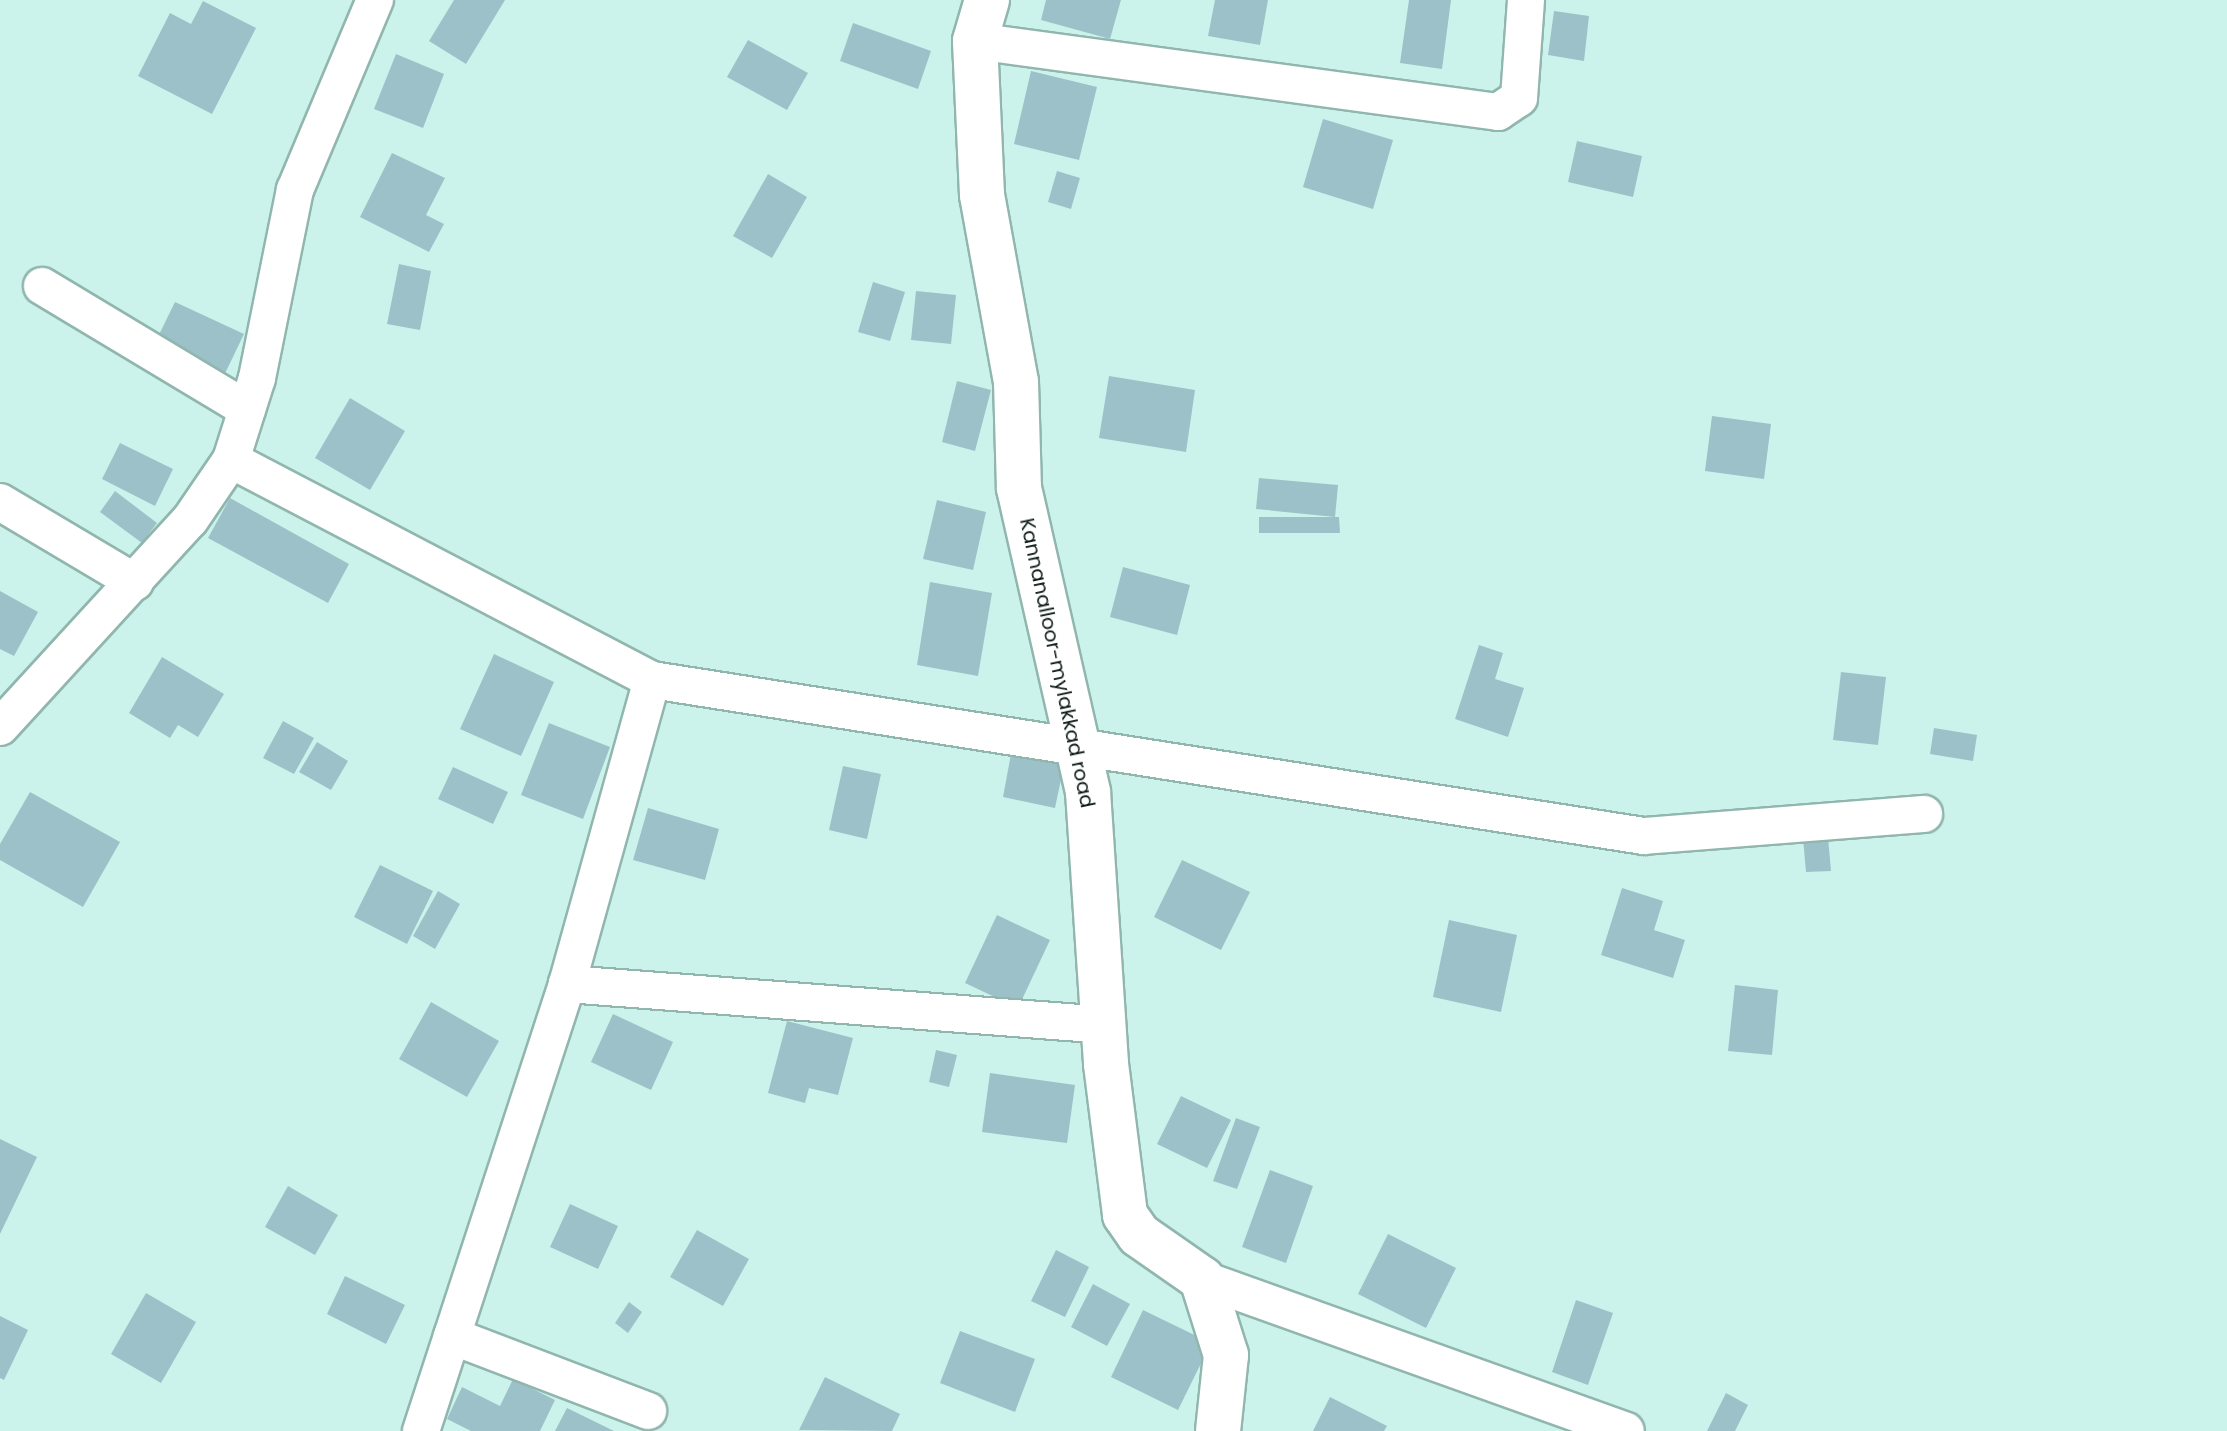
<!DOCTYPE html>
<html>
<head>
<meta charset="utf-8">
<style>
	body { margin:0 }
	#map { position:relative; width:2227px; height:1431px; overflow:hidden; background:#ccf3eb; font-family:Poppins,sans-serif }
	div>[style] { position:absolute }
	.building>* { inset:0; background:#9cc1c9 }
	.roads { filter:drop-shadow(2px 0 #90b6ae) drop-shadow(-2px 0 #90b6ae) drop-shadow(0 2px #90b6ae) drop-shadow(0 -2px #90b6ae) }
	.street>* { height:36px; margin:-18px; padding:0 18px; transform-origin:18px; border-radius:18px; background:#fff }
	.secondary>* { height:44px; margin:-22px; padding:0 22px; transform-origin:22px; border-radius:22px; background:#fff }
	span { translate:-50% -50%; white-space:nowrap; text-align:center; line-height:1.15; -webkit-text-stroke:8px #fff; paint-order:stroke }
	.street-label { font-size:20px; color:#091714 }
</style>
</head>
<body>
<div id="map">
	<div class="building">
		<div style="clip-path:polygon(454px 0,505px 0,466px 64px,429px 41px)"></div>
		<div style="clip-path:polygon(1046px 0,1121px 0,1110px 39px,1041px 20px)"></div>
		<div style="clip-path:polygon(1215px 0,1268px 0,1260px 45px,1208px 36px)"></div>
		<div style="clip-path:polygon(1409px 0,1451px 0,1442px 69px,1400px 63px)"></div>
		<div style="clip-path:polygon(203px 1px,256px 28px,212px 114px,138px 76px,170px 13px,191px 24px)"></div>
		<div style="clip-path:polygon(1554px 11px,1589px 16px,1584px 61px,1548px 55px)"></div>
		<div style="clip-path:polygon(853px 23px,931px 51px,918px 89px,840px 61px)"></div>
		<div style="clip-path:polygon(748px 40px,808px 73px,787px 110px,727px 77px)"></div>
		<div style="clip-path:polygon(396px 54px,444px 74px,423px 128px,374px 109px)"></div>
		<div style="clip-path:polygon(1031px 71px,1097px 87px,1079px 160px,1014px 144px)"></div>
		<div style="clip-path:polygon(1323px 119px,1393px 140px,1373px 209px,1303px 187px)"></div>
		<div style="clip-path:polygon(1577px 141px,1642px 156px,1633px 197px,1568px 182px)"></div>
		<div style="clip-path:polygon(392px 153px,445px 178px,426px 215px,444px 224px,429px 252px,360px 217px)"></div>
		<div style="clip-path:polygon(1057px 171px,1080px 178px,1071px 209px,1048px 202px)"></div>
		<div style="clip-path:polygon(768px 174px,807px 197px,772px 258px,733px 236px)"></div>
		<div style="clip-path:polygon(399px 264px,431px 271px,420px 330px,387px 324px)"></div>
		<div style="clip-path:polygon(873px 282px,905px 292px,890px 341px,858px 332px)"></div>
		<div style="clip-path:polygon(916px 291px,956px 295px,951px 344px,911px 340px)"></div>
		<div style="clip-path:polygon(175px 302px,244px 334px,218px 388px,149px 355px)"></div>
		<div style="clip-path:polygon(1109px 376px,1195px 390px,1186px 452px,1099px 438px)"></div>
		<div style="clip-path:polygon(957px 381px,991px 390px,975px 451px,942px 442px)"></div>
		<div style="clip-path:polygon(350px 398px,405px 431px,370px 490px,315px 458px)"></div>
		<div style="clip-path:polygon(1712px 416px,1771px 424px,1764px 479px,1705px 471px)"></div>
		<div style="clip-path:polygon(120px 443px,173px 469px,155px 506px,102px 479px)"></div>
		<div style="clip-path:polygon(1259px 478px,1338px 485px,1335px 517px,1256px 509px)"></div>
		<div style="clip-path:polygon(115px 491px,157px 523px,142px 543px,100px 512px)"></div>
		<div style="clip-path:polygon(230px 498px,349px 564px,328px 603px,208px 538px)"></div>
		<div style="clip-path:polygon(937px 500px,986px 512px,973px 570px,923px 559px)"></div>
		<div style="clip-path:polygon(1259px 517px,1339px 517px,1340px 533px,1259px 533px)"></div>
		<div style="clip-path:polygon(1123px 567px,1190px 585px,1177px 635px,1110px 617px)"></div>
		<div style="clip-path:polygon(930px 582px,992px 593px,978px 676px,917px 665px)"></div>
		<div style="clip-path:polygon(0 591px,38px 612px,14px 656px,0 649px)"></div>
		<div style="clip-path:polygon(1479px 645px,1503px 653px,1495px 679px,1524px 688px,1508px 737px,1455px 719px)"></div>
		<div style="clip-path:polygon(494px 654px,554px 682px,521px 756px,460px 729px)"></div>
		<div style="clip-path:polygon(162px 657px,224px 694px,198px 737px,178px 725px,170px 738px,129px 713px)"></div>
		<div style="clip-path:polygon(1841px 672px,1886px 677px,1878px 745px,1833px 740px)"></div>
		<div style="clip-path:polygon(283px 721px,314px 738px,294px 774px,263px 758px)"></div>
		<div style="clip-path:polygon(549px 723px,610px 747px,583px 819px,521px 795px)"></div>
		<div style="clip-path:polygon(1934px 728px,1977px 735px,1973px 761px,1930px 754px)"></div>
		<div style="clip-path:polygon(317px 742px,348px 761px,331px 790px,299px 772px)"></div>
		<div style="clip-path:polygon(1011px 754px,1064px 765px,1055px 808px,1003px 797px)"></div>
		<div style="clip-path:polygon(843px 766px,881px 774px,867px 839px,829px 830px)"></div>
		<div style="clip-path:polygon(453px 767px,508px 792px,493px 824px,438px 799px)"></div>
		<div style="clip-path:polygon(30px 792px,120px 842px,83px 907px,0 860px,0 844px)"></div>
		<div style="clip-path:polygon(648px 808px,719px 829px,705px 880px,633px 860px)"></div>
		<div style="clip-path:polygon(1827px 826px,1831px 871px,1806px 872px,1802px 827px)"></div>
		<div style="clip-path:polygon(1182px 860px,1250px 892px,1221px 950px,1154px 917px)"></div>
		<div style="clip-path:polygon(380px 865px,433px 891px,407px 944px,354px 917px)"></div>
		<div style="clip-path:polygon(1622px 888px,1663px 901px,1654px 930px,1685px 940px,1673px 978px,1601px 955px)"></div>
		<div style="clip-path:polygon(438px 891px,460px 904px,435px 949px,413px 936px)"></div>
		<div style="clip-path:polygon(997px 915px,1050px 940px,1018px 1008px,965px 983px)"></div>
		<div style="clip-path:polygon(1449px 920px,1517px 935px,1501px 1012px,1433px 997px)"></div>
		<div style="clip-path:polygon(1735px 985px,1778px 990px,1772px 1055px,1728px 1051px)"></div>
		<div style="clip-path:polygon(431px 1002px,499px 1041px,467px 1097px,399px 1059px)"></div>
		<div style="clip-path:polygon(613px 1014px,673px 1042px,651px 1090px,591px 1062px)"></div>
		<div style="clip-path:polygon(787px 1021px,853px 1038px,838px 1095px,809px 1088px,805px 1103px,768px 1093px)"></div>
		<div style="clip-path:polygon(936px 1050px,957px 1055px,949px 1087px,929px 1082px)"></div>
		<div style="clip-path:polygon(990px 1073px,1075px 1085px,1067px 1143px,982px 1132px)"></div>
		<div style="clip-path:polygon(1181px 1096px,1231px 1120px,1207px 1168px,1157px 1144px)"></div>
		<div style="clip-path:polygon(1236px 1118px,1260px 1127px,1237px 1189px,1213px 1181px)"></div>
		<div style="clip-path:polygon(0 1139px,37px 1157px,0 1234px)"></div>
		<div style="clip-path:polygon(1270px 1170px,1313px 1186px,1286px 1263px,1242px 1247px)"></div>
		<div style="clip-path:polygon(288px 1186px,338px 1215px,315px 1255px,265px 1227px)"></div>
		<div style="clip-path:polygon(570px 1204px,618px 1226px,598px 1269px,550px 1247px)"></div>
		<div style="clip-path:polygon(697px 1230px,749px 1259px,723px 1306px,670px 1277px)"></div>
		<div style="clip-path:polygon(1388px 1234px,1456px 1268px,1426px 1328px,1358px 1294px)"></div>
		<div style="clip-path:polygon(1056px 1250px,1089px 1267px,1065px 1317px,1031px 1301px)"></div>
		<div style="clip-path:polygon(345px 1276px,405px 1305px,386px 1344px,327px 1314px)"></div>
		<div style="clip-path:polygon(1093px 1284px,1130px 1304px,1107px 1346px,1071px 1327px)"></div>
		<div style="clip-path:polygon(146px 1293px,196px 1322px,161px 1383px,111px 1354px)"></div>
		<div style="clip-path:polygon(1576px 1300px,1613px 1313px,1588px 1385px,1552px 1372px)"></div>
		<div style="clip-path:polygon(629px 1302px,642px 1312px,628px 1333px,615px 1323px)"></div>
		<div style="clip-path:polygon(1143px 1310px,1211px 1343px,1178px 1410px,1111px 1377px)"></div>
		<div style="clip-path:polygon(0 1316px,28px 1330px,4px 1380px,0 1378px)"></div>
		<div style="clip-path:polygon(960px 1331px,1035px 1359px,1015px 1412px,940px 1383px)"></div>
		<div style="clip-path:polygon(825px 1377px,900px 1414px,892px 1431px,799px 1430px)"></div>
		<div style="clip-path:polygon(513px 1379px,555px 1400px,540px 1431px,471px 1431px,447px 1419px,462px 1387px,500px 1406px)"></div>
		<div style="clip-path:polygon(1726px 1393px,1748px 1405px,1735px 1431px,1707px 1431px)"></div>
		<div style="clip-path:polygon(1330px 1397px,1387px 1426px,1384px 1431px,1313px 1431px)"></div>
		<div style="clip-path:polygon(567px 1408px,614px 1431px,555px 1431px)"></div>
	</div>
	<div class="roads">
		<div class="street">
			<div style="left:975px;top:41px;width:528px;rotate:7.73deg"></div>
			<div style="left:1498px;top:112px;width:25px;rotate:-34deg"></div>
			<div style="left:1519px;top:98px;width:98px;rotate:-85.9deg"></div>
			<div style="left:42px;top:286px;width:239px;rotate:31deg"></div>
			<div style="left:231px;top:460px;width:475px;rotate:27.6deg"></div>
			<div style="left:652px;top:680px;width:1004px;rotate:8.94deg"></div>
			<div style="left:1644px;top:836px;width:281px;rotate:-4.5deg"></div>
			<div style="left:0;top:502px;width:157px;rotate:30.7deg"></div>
			<div style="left:0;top:727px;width:281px;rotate:-47.5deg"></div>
			<div style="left:190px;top:520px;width:73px;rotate:-55.7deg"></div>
			<div style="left:231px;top:460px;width:86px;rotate:-72.4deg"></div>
			<div style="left:257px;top:378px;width:192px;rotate:-78.6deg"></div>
			<div style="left:295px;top:190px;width:206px;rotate:-67.2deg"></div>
			<div style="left:567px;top:984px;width:541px;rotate:4.35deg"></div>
			<div style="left:1202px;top:1279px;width:450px;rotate:19.7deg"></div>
			<div style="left:452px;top:1336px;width:210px;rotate:20.9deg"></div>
			<div style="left:421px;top:1431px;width:470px;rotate:-71.9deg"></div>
			<div style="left:567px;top:984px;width:316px;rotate:-74.4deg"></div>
		</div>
		<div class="secondary">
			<div style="left:987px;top:0;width:43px;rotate:106.3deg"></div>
			<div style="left:975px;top:41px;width:154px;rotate:87.4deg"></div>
			<div style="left:982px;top:195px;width:190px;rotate:79.7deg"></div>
			<div style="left:1016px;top:382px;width:106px;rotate:88.4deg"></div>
			<div style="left:1019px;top:488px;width:312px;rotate:77.2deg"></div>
			<div style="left:1088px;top:792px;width:273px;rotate:86.2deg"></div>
			<div style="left:1106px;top:1064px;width:152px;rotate:82.8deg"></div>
			<div style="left:1125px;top:1215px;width:24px;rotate:55deg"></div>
			<div style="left:1139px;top:1235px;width:77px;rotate:34.9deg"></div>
			<div style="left:1202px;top:1279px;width:80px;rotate:72.5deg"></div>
			<div style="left:1226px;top:1355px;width:76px;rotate:96deg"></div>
		</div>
	</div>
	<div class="street-label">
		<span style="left:1057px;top:663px;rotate:78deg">Kannanalloor-mylakkad road</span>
	</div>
</div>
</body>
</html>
